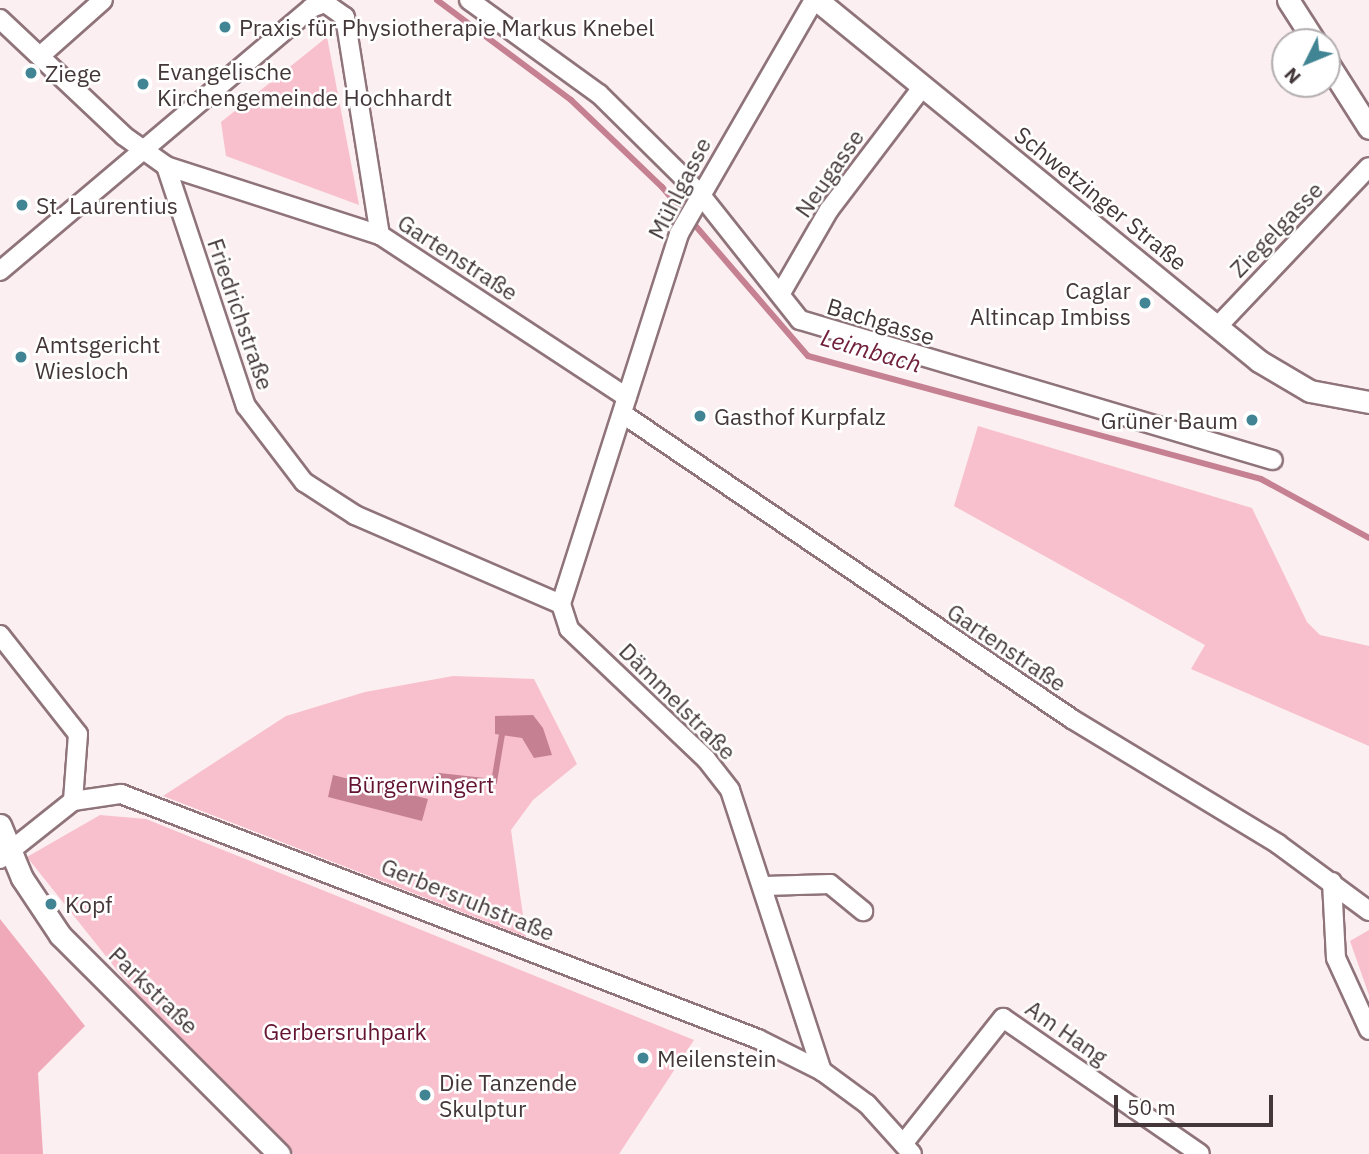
<!DOCTYPE html>
<html>
<head>
<meta charset="utf-8">
<style>
	body { margin:0 }
	#map { position:relative; width:1369px; height:1154px; overflow:hidden; background:#fbeff1; font-family:"IBM Plex Sans",sans-serif }
	div>[style] { position:absolute }
	.green>* { inset:0; background:#f8c0cc }
	.forest>* { inset:0; background:#f0a9b9 }
	.water>* { inset:0; background:#c58192 }
	.stream>* { height:6px; margin:-3px; padding:0 3px; transform-origin:3px; border-radius:3px; background:#c58192 }
	.roads { filter:drop-shadow(2px 0 #8f747a) drop-shadow(-2px 0 #8f747a) drop-shadow(0 2px #8f747a) drop-shadow(0 -2px #8f747a) }
	.minor>* { height:18px; margin:-9px; padding:0 9px; transform-origin:9px; border-radius:9px; background:#fff }
	.tertiary>* { height:21px; margin:-10.5px; padding:0 10.5px; transform-origin:10.5px; border-radius:10.5px; background:#fff }
	.dots>* { width:19px; height:19px; translate:-50% -50%; box-sizing:border-box; border:4px solid #fff; border-radius:50% }
	span { translate:-50% -50%; white-space:nowrap; text-align:center; line-height:1.15; -webkit-text-stroke:5px #fff; paint-order:stroke }
	.poi-label { font-size:23px; color:#433739 }
	.left { translate:0 -50%; text-align:left }
	.right { translate:-100% -50%; text-align:right }
	.street-label { font-size:23px; color:#433739 }
	.park-label { font-size:23px; color:#641331 }
	.water-label { font-size:24px; color:#71203c; font-style:italic }
	.north { position:absolute; left:1271px; top:28px; width:70px; height:70px; box-sizing:border-box; background:#fff; border:2px solid #b4afb0; border-radius:50%; rotate:227deg; font-size:19px; font-weight:700; line-height:28px; text-align:center; color:#433739 }
	.north::after { content:''; display:block; margin:auto; width:24px; height:32px; background:#418594; clip-path:polygon(50% 0,100% 100%,50% 72%,0 100%) }
	.scale { position:absolute; left:1114px; top:1095px; width:159px; height:32px; box-sizing:border-box; border:4px solid #433739; border-top:0; padding-left:9px; font-size:21px; line-height:24px; white-space:nowrap; color:#433739; -webkit-text-stroke:5px #fff; paint-order:stroke }
</style>
</head>
<body>
<div id="map">
	<div class="green">
		<div style="clip-path:polygon(327px 37px,359px 205px,226px 156px,221px 122px)"></div>
		<div style="clip-path:polygon(978px 426px,1252px 508px,1307px 622px,1320px 635px,1369px 646px,1369px 746px,1191px 669px,1205px 645px,954px 506px)"></div>
		<div style="clip-path:polygon(453px 676px,534px 679px,577px 764px,533px 800px,511px 830px,526px 937px,163px 796px,286px 716px,365px 692px)"></div>
		<div style="clip-path:polygon(100px 815px,146px 819px,694px 1040px,619px 1154px,294px 1154px,140px 999px,27px 857px)"></div>
		<div style="clip-path:polygon(1369px 930px,1369px 995px,1350px 941px)"></div>
	</div>
	<div class="forest">
		<div style="clip-path:polygon(0 919px,85px 1026px,38px 1073px,43px 1154px,0 1154px)"></div>
	</div>
	<div class="water">
		<div style="clip-path:polygon(533px 715px,543px 728px,552px 755px,534px 758px,522px 738px,495px 734px,495px 716px)"></div>
		<div style="clip-path:polygon(333px 775px,428px 799px,422px 821px,328px 797px)"></div>
	</div>
	<div class="stream">
		<div style="left:437px;top:0;width:167px;rotate:36.7deg"></div>
		<div style="left:571px;top:100px;width:126px;rotate:43.7deg"></div>
		<div style="left:662px;top:187px;width:223px;rotate:49.2deg"></div>
		<div style="left:808px;top:356px;width:469px;rotate:15.2deg"></div>
		<div style="left:1261px;top:479px;width:123px;rotate:28.6deg"></div>
		<div style="left:424px;top:788px;width:19px;rotate:-39deg"></div>
		<div style="left:439px;top:776px;width:55px;rotate:6.2deg"></div>
		<div style="left:494px;top:782px;width:49px;rotate:-80.5deg"></div>
	</div>
	<div class="roads">
		<div class="minor">
			<div style="left:469px;top:0;width:160px;rotate:35.9deg"></div>
			<div style="left:599px;top:94px;width:142px;rotate:44.7deg"></div>
			<div style="left:700px;top:194px;width:161px;rotate:51.6deg"></div>
			<div style="left:800px;top:320px;width:493px;rotate:16.5deg"></div>
			<div style="left:814px;top:0;width:270px;rotate:120deg"></div>
			<div style="left:679px;top:234px;width:388px;rotate:107.7deg"></div>
			<div style="left:561px;top:604px;width:26px;rotate:72deg"></div>
			<div style="left:569px;top:629px;width:189px;rotate:43.5deg"></div>
			<div style="left:706px;top:759px;width:39px;rotate:52deg"></div>
			<div style="left:730px;top:790px;width:296px;rotate:71.9deg"></div>
			<div style="left:0;top:19px;width:170px;rotate:43.3deg"></div>
			<div style="left:124px;top:136px;width:52px;rotate:35.5deg"></div>
			<div style="left:166px;top:166px;width:225px;rotate:17.9deg"></div>
			<div style="left:380px;top:235px;width:295px;rotate:33.3deg"></div>
			<div style="left:40px;top:56px;width:84px;rotate:-41.6deg"></div>
			<div style="left:166px;top:166px;width:253px;rotate:71.6deg"></div>
			<div style="left:246px;top:406px;width:96px;rotate:52.7deg"></div>
			<div style="left:304px;top:482px;width:61px;rotate:32.9deg"></div>
			<div style="left:355px;top:515px;width:224px;rotate:23.4deg"></div>
			<div style="left:0;top:271px;width:407px;rotate:-40.2deg"></div>
			<div style="left:311px;top:8px;width:15px;rotate:-20deg"></div>
			<div style="left:325px;top:3px;width:24px;rotate:35deg"></div>
			<div style="left:345px;top:17px;width:221px;rotate:80.9deg"></div>
			<div style="left:781px;top:293px;width:96px;rotate:-60deg"></div>
			<div style="left:829px;top:210px;width:156px;rotate:-52.8deg"></div>
			<div style="left:1218px;top:326px;width:219px;rotate:-46.5deg"></div>
			<div style="left:623px;top:414px;width:543px;rotate:34.19deg"></div>
			<div style="left:1072px;top:719px;width:241px;rotate:31.2deg"></div>
			<div style="left:1278px;top:844px;width:113px;rotate:36.4deg"></div>
			<div style="left:0;top:635px;width:126px;rotate:51.8deg"></div>
			<div style="left:78px;top:734px;width:67px;rotate:94.3deg"></div>
			<div style="left:0;top:859px;width:93px;rotate:-38.5deg"></div>
			<div style="left:73px;top:801px;width:49px;rotate:-8.3deg"></div>
			<div style="left:121px;top:794px;width:682px;rotate:21.04deg"></div>
			<div style="left:758px;top:1039px;width:72px;rotate:26.6deg"></div>
			<div style="left:822px;top:1071px;width:56px;rotate:36.3deg"></div>
			<div style="left:867px;top:1104px;width:67px;rotate:48deg"></div>
			<div style="left:1332px;top:882px;width:76px;rotate:87deg"></div>
			<div style="left:1336px;top:958px;width:79px;rotate:65.4deg"></div>
			<div style="left:765px;top:886px;width:65px;rotate:-1.8deg"></div>
			<div style="left:830px;top:884px;width:43px;rotate:39.3deg"></div>
			<div style="left:903px;top:1144px;width:161px;rotate:-51.6deg"></div>
			<div style="left:1003px;top:1018px;width:239px;rotate:34.6deg"></div>
		</div>
		<div class="tertiary">
			<div style="left:817px;top:0;width:571px;rotate:39.24deg"></div>
			<div style="left:1259px;top:361px;width:59px;rotate:30.5deg"></div>
			<div style="left:1310px;top:391px;width:60px;rotate:10.6deg"></div>
			<div style="left:1288px;top:0;width:50px;rotate:57.3deg"></div>
			<div style="left:1327px;top:62px;width:78px;rotate:57.5deg"></div>
			<div style="left:0;top:825px;width:57px;rotate:67.5deg"></div>
			<div style="left:22px;top:878px;width:69px;rotate:56.3deg"></div>
			<div style="left:60px;top:935px;width:310px;rotate:45deg"></div>
		</div>
	</div>
	<div class="dots">
		<div style="left:225px;top:27px;background:#418594"></div>
		<div style="left:31px;top:73px;background:#418594"></div>
		<div style="left:143px;top:84px;background:#418594"></div>
		<div style="left:22px;top:205px;background:#418594"></div>
		<div style="left:1145px;top:303px;background:#418594"></div>
		<div style="left:21px;top:357px;background:#418594"></div>
		<div style="left:700px;top:416px;background:#418594"></div>
		<div style="left:1252px;top:420px;background:#418594"></div>
		<div style="left:51px;top:904px;background:#418594"></div>
		<div style="left:643px;top:1058px;background:#418594"></div>
		<div style="left:425px;top:1095px;background:#418594"></div>
	</div>
	<div class="poi-label">
		<span class="left" style="left:239px;top:27px">Praxis für Physiotherapie Markus Knebel</span>
		<span class="left" style="left:157px;top:84px">Evangelische<br>Kirchengemeinde Hochhardt</span>
		<span class="left" style="left:45px;top:73px">Ziege</span>
		<span class="left" style="left:36px;top:205px">St. Laurentius</span>
		<span class="right" style="left:1131px;top:303px">Caglar<br>Altincap Imbiss</span>
		<span class="left" style="left:35px;top:357px">Amtsgericht<br>Wiesloch</span>
		<span class="left" style="left:714px;top:416px">Gasthof Kurpfalz</span>
		<span class="right" style="left:1238px;top:420px">Grüner Baum</span>
		<span class="left" style="left:65px;top:904px">Kopf</span>
		<span class="left" style="left:657px;top:1058px">Meilenstein</span>
		<span class="left" style="left:439px;top:1095px">Die Tanzende<br>Skulptur</span>
	</div>
	<div class="street-label">
		<span style="left:829px;top:173px;rotate:-55deg">Neugasse</span>
		<span style="left:679px;top:188px;rotate:-63deg">Mühlgasse</span>
		<span style="left:1101px;top:198px;rotate:39deg">Schwetzinger Straße</span>
		<span style="left:1276px;top:229px;rotate:-46deg">Ziegelgasse</span>
		<span style="left:458px;top:257px;rotate:33deg">Gartenstraße</span>
		<span style="left:241px;top:314px;rotate:71deg">Friedrichstraße</span>
		<span style="left:881px;top:321px;rotate:17deg">Bachgasse</span>
		<span style="left:1007px;top:647px;rotate:34deg">Gartenstraße</span>
		<span style="left:678px;top:701px;rotate:45deg">Dämmelstraße</span>
		<span style="left:468px;top:899px;rotate:22deg">Gerbersruhstraße</span>
		<span style="left:154px;top:990px;rotate:44deg">Parkstraße</span>
		<span style="left:1067px;top:1032px;rotate:35deg">Am Hang</span>
	</div>
	<div class="park-label">
		<span style="left:421px;top:784px">Bürgerwingert</span>
		<span style="left:345px;top:1031px">Gerbersruhpark</span>
	</div>
	<div class="water-label">
		<span style="left:871px;top:351px;rotate:16deg">Leimbach</span>
	</div>
	<div class="north">N</div>
	<div class="scale">50 m</div>
</div>
</body>
</html>
